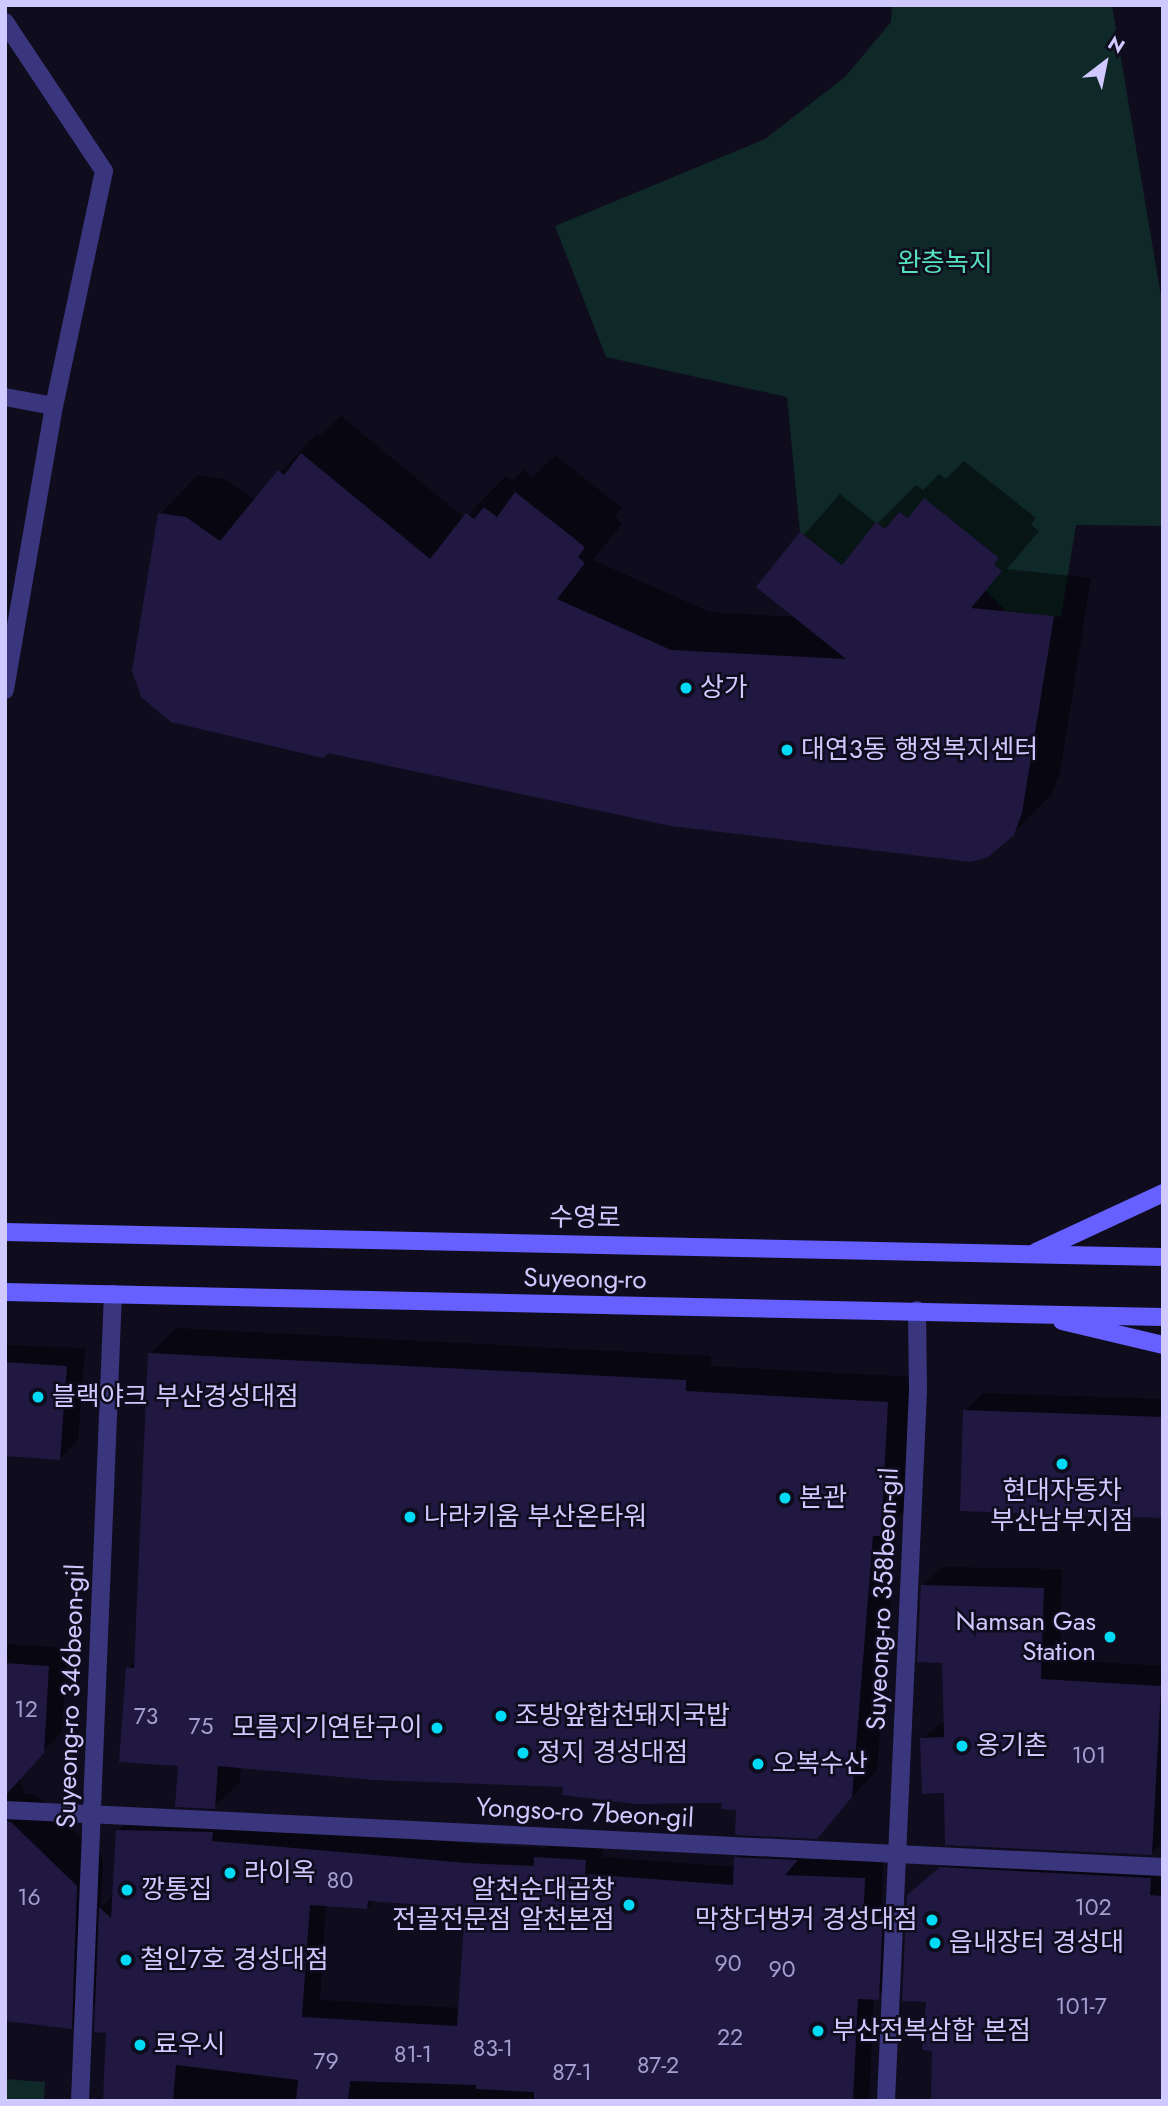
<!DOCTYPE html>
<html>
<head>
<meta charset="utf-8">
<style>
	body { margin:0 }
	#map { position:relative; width:1168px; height:2106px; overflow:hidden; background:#0f0c1e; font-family:Jost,"Noto Sans KR",sans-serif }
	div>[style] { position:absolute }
	.green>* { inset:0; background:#0f2828 }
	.shadow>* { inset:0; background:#0007 }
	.building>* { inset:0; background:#201840 }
	.minor>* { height:18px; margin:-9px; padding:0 9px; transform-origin:9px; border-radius:9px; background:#39367e }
	.secondary>* { height:18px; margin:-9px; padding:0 9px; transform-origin:9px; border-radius:9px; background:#6560ff }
	.dots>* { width:19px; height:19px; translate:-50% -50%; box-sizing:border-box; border:4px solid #0f0c1e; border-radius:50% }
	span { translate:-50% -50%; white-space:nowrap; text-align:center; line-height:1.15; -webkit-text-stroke:5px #0f0c1e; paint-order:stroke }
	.number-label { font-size:23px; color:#a49dcf }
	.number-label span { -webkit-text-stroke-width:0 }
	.park-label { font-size:26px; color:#55e0be }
	.poi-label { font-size:26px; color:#d0c9ff }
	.left { translate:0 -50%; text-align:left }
	.right { translate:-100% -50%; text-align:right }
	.street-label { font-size:26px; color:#d0c9ff }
	.frame { position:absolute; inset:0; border:7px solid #d0c9ff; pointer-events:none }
	.north { position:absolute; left:1070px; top:28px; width:70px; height:70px; -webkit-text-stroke:5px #0f0c1e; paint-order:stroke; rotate:32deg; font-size:19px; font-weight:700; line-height:28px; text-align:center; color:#d0c9ff }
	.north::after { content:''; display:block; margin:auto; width:24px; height:32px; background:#d0c9ff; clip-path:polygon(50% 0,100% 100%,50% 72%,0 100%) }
</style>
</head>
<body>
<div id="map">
	<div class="green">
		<div style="clip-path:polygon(892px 5px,1112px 5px,1163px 308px,1163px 526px,1076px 525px,1061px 617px,1006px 611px,985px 590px,1002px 571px,994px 564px,999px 558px,924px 499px,908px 518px,899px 512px,885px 529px,876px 522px,842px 565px,800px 532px,787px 397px,606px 357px,555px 226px,765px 139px,845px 77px,891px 22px)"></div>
		<div style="clip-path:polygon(5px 2079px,45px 2082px,44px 2101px,5px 2101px)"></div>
	</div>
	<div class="shadow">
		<div style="clip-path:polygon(341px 416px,465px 518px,506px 476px,512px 481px,524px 470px,533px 477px,555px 455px,622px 508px,615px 517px,622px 524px,593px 560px,710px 612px,796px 617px,758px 587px,840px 494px,877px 524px,916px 485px,923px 490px,939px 474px,946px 479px,964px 461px,1036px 518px,1031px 525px,1039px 531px,1007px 569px,1091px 578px,1060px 773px,1052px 794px,1002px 845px,671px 825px,160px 514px,198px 475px,225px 479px,255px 500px,317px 433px,321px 436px)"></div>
		<div style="clip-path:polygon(176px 1328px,711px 1356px,711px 1366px,913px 1377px,906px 1509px,897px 1518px,877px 1770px,816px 1837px,723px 1802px,565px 1785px,241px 1766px,240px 1782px,214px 1807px,180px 1765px,128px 1668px,136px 1660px,150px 1354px)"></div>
		<div style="clip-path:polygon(5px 1345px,85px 1348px,78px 1440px,60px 1459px,5px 1455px)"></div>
		<div style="clip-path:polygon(983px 1393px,1163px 1399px,1163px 1516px,965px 1411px)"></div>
		<div style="clip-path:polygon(941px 1567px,1062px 1569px,1060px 1660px,1163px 1666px,1163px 1842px,1152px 1853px,946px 1791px,922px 1739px,946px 1719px,944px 1661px,922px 1586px)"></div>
		<div style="clip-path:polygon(evenodd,8px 1644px,67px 1648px,62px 1732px,28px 1767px,6px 1766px,20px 1779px,24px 1793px,38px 1796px,103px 1859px,101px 1908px,114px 1894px,118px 1831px,136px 1813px,486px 1845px,545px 1848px,554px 1840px,603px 1842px,603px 1857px,736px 1867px,736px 1858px,754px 1840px,813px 1843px,800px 1858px,883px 1861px,881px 1916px,900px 1900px,897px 1980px,874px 1998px,869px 2101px,104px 2101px,107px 2032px,97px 2001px,71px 2027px,5px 2019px,5px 1646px,8px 1644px,375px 1900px,467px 1907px,460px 2008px,320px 2000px,326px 1905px,367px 1908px,375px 1900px)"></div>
		<div style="clip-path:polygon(960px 1850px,1163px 1860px,1163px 2101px,934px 2049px,908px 1896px)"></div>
	</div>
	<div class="building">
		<div style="clip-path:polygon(301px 453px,430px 559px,466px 513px,474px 519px,484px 507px,497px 517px,515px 492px,585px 547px,578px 557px,585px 563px,557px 599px,671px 650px,846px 659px,756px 587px,800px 532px,842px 565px,876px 522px,885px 529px,899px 512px,908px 518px,924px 498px,999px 558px,994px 564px,1002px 571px,971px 608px,1054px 616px,1022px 813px,1014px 835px,988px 857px,971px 862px,671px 826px,328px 753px,323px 758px,171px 722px,141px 697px,132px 671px,158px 513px,186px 517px,220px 541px,278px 470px,284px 475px)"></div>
		<div style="clip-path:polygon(148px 1353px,686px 1380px,686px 1391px,888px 1402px,881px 1536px,873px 1536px,852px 1797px,817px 1839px,735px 1835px,736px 1810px,721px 1809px,722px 1803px,635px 1804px,562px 1795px,563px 1787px,373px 1780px,218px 1766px,215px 1809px,175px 1807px,178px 1766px,119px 1762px,126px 1667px,134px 1668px)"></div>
		<div style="clip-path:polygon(5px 1362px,67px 1366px,60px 1460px,5px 1456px)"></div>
		<div style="clip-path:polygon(963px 1410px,1163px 1417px,1163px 1518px,960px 1511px)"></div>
		<div style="clip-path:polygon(921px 1585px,1044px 1588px,1041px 1679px,1161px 1686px,1152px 1855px,945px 1845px,944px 1793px,922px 1794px,920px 1738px,944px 1737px,942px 1663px,917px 1662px)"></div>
		<div style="clip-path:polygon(5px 1663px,49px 1666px,44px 1753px,5px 1796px)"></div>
		<div style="clip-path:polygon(5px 1821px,11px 1822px,77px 1886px,72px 2029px,5px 2021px)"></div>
		<div style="clip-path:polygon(evenodd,116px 1830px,213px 1832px,212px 1841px,467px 1863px,534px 1866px,534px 1857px,586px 1860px,585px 1874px,733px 1885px,734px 1857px,798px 1860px,785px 1875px,865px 1878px,863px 1931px,883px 1915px,879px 2000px,858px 1999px,853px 2101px,553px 2101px,534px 2099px,534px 2092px,476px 2089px,476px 2085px,350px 2081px,348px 2101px,296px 2101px,298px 2080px,176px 2065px,173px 2101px,103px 2101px,106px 2033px,94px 2032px,99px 1907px,111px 1918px,116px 1830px,368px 1901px,465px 1908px,457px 2026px,302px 2017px,310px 1905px,367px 1909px,368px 1901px)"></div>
		<div style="clip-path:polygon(940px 1867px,1151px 1878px,1150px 1895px,1163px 1896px,1163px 2101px,931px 2101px,932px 2051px,922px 2050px,926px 2002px,902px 2001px,907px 1895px)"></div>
	</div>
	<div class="minor">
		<div style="left:5px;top:22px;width:179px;rotate:56.4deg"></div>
		<div style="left:104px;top:171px;width:240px;rotate:102deg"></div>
		<div style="left:54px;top:406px;width:288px;rotate:99.8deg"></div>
		<div style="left:5px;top:397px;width:50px;rotate:10.4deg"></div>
		<div style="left:5px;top:1810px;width:1159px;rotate:2.82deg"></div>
		<div style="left:80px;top:2101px;width:808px;rotate:-87.66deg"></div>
		<div style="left:886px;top:2101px;width:711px;rotate:-87.42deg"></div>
		<div style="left:918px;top:1391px;width:81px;rotate:-90.7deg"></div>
	</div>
	<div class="secondary">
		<div style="left:5px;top:1232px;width:1158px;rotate:1.24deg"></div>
		<div style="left:1036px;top:1252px;width:140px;rotate:-24.9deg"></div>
		<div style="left:5px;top:1292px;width:1158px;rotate:1.24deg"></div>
		<div style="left:1062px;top:1321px;width:104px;rotate:13.4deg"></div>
	</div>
	<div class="dots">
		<div style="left:686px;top:688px;background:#00daf4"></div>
		<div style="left:787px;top:750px;background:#00daf4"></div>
		<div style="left:38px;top:1397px;background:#00daf4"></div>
		<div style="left:1062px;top:1464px;background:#00daf4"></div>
		<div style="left:785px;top:1498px;background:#00daf4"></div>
		<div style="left:410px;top:1517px;background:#00daf4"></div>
		<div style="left:1110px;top:1637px;background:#00daf4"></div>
		<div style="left:501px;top:1716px;background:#00daf4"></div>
		<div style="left:437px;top:1728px;background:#00daf4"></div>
		<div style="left:962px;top:1746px;background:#00daf4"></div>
		<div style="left:523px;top:1753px;background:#00daf4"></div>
		<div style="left:758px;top:1764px;background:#00daf4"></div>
		<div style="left:230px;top:1873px;background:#00daf4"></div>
		<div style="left:127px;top:1890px;background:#00daf4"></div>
		<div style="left:629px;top:1905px;background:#00daf4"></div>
		<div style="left:932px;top:1920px;background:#00daf4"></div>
		<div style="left:935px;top:1943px;background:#00daf4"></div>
		<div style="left:126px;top:1960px;background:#00daf4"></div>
		<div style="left:818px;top:2031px;background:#00daf4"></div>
		<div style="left:140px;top:2045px;background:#00daf4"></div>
	</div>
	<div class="number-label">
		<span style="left:26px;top:1709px">12</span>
		<span style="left:146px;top:1716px">73</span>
		<span style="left:201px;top:1726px">75</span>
		<span style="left:1089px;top:1755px">101</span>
		<span style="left:340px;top:1880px">80</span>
		<span style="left:29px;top:1897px">16</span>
		<span style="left:1093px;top:1907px">102</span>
		<span style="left:728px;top:1963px">90</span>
		<span style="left:782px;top:1969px">90</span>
		<span style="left:1081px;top:2006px">101-7</span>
		<span style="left:730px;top:2037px">22</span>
		<span style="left:493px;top:2048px">83-1</span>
		<span style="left:413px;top:2054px">81-1</span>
		<span style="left:326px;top:2061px">79</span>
		<span style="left:658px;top:2065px">87-2</span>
		<span style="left:572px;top:2072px">87-1</span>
	</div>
	<div class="park-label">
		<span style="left:945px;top:263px">완층녹지</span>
	</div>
	<div class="poi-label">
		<span class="left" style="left:700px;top:688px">상가</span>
		<span class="left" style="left:801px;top:750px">대연3동 행정복지센터</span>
		<span class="left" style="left:52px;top:1397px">블랙야크 부산경성대점</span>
		<span style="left:1062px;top:1506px">현대자동차<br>부산남부지점</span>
		<span class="left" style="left:799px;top:1498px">본관</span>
		<span class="left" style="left:424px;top:1517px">나라키움 부산온타워</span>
		<span class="right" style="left:1096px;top:1637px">Namsan Gas<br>Station</span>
		<span class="left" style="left:515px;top:1716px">조방앞합천돼지국밥</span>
		<span class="right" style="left:423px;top:1728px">모름지기연탄구이</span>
		<span class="left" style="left:976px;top:1746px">옹기촌</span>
		<span class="left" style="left:537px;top:1753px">정지 경성대점</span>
		<span class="left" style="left:772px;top:1764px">오복수산</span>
		<span class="left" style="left:244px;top:1873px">라이옥</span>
		<span class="left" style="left:141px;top:1890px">깡통집</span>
		<span class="right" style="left:615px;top:1905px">알천순대곱창<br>전골전문점 알천본점</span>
		<span class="right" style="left:918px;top:1920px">막창더벙커 경성대점</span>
		<span class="left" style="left:949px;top:1943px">읍내장터 경성대</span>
		<span class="left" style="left:140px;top:1960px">철인7호 경성대점</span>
		<span class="left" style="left:832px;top:2031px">부산전복삼합 본점</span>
		<span class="left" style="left:154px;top:2045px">료우시</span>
	</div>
	<div class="street-label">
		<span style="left:585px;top:1218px;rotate:1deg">수영로</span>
		<span style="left:585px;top:1279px;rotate:1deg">Suyeong-ro</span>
		<span style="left:883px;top:1599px;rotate:-87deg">Suyeong-ro 358beon-gil</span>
		<span style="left:71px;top:1696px;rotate:-88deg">Suyeong-ro 346beon-gil</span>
		<span style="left:585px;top:1813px;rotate:3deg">Yongso-ro 7beon-gil</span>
	</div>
	<div class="frame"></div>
	<div class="north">N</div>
</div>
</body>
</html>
